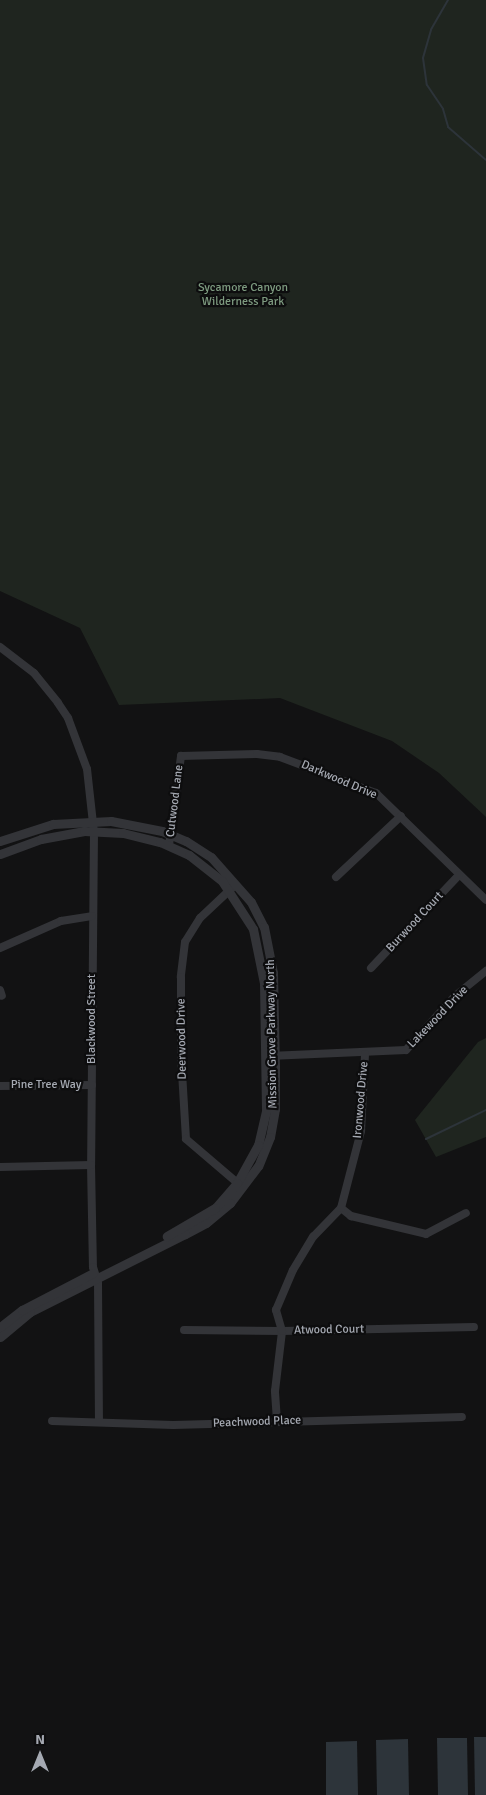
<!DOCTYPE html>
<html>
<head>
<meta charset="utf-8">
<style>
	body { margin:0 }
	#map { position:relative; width:486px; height:1795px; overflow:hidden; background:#121213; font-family:Signika,sans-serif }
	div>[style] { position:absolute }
	.green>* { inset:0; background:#1f251f }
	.water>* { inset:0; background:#2d343a }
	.stream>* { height:2px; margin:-1px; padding:0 1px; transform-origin:1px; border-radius:1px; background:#2d343a }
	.minor>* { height:8px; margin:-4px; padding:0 4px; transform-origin:4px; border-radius:4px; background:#333438 }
	.tertiary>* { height:9px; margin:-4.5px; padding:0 4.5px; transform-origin:4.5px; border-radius:4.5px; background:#333438 }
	span { translate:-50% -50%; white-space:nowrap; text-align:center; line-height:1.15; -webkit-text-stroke:4.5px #0d0d0e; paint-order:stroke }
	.park-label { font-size:12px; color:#7e9b80 }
	.street-label { font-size:12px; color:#a5a9b2 }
	.north { position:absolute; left:15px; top:1730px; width:50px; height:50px; -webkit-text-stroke:4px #0d0d0e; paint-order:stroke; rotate:0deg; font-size:14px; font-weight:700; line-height:20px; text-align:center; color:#a5a9b2 }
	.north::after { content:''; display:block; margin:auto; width:18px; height:22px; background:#a5a9b2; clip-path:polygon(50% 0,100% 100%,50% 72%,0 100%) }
</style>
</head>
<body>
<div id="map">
	<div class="green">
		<div style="clip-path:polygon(0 0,486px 0,486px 817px,439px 773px,392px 741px,280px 698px,119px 705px,80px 628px,0 591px)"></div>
		<div style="clip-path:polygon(486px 1038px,486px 1137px,436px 1157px,415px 1120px,478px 1042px)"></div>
	</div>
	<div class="water">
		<div style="clip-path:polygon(474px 1737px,486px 1737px,486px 1795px,475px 1795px)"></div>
		<div style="clip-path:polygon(437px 1738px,467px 1738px,468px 1795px,438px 1795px)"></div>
		<div style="clip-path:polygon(408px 1739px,409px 1795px,377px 1795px,376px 1740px)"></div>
		<div style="clip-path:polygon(357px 1741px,358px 1795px,326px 1795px,326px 1742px)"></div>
	</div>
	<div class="stream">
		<div style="left:448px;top:0;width:34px;rotate:120deg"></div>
		<div style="left:431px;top:30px;width:29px;rotate:106deg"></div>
		<div style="left:423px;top:58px;width:27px;rotate:82deg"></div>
		<div style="left:427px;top:85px;width:29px;rotate:56deg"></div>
		<div style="left:443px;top:109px;width:19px;rotate:74deg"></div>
		<div style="left:448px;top:127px;width:50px;rotate:41deg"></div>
		<div style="left:426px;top:1139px;width:67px;rotate:-25.8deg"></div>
	</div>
	<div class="minor">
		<div style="left:0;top:647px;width:43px;rotate:37.4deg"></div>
		<div style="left:34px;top:673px;width:38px;rotate:51deg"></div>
		<div style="left:58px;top:703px;width:18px;rotate:56deg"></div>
		<div style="left:68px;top:718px;width:54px;rotate:69.6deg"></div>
		<div style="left:87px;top:769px;width:63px;rotate:83.7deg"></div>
		<div style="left:94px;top:832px;width:333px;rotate:90.5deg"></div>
		<div style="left:91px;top:1165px;width:102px;rotate:88.9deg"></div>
		<div style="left:93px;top:1267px;width:17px;rotate:73deg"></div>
		<div style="left:98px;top:1283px;width:139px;rotate:89.6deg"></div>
		<div style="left:169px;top:845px;width:90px;rotate:-82.3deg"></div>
		<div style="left:181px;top:756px;width:76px;rotate:-1.5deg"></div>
		<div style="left:257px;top:754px;width:23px;rotate:7deg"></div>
		<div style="left:280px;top:757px;width:103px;rotate:20.6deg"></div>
		<div style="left:376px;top:793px;width:153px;rotate:44.2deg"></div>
		<div style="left:336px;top:877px;width:89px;rotate:-43.2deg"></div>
		<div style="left:233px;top:887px;width:45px;rotate:136.8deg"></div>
		<div style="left:200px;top:918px;width:28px;rotate:122deg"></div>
		<div style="left:185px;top:942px;width:35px;rotate:97deg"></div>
		<div style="left:181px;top:977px;width:78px;rotate:90deg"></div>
		<div style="left:181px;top:1055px;width:84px;rotate:86.6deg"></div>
		<div style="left:186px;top:1139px;width:72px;rotate:40.5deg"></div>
		<div style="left:0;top:948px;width:67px;rotate:-23.9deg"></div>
		<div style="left:61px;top:921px;width:31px;rotate:-9deg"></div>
		<div style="left:371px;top:968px;width:127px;rotate:-46.6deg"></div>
		<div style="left:0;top:990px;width:6px;rotate:72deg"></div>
		<div style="left:269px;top:1056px;width:137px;rotate:-2.5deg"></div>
		<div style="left:406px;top:1050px;width:73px;rotate:-47.8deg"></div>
		<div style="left:455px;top:996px;width:40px;rotate:-39deg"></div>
		<div style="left:0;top:1086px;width:92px;rotate:-0.6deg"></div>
		<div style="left:0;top:1167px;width:91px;rotate:-1.3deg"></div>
		<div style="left:341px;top:1208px;width:13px;rotate:39deg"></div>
		<div style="left:351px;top:1216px;width:77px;rotate:13.5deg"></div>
		<div style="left:426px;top:1234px;width:45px;rotate:-27.7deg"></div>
		<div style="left:184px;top:1330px;width:98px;rotate:0.6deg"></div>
		<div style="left:282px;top:1331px;width:192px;rotate:-1.2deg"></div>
		<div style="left:52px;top:1421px;width:121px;rotate:1.9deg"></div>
		<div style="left:173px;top:1425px;width:289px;rotate:-1.6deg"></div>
		<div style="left:277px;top:1421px;width:30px;rotate:-94deg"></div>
		<div style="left:275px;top:1391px;width:60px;rotate:-83.3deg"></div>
		<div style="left:282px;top:1331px;width:22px;rotate:-106deg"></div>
		<div style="left:276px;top:1310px;width:43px;rotate:-67deg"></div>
		<div style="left:293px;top:1270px;width:39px;rotate:-59deg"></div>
		<div style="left:313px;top:1237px;width:40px;rotate:-46deg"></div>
		<div style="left:341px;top:1208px;width:80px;rotate:-75.4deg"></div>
		<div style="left:361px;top:1131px;width:77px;rotate:-87deg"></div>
	</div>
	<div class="tertiary">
		<div style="left:0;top:841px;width:56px;rotate:-17.8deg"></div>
		<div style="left:53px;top:824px;width:58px;rotate:-3deg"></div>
		<div style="left:111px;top:821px;width:52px;rotate:11.1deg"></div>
		<div style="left:162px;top:831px;width:26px;rotate:23deg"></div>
		<div style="left:186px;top:841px;width:30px;rotate:33deg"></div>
		<div style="left:211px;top:857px;width:60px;rotate:48.4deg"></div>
		<div style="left:251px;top:902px;width:28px;rotate:63deg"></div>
		<div style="left:264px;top:927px;width:47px;rotate:78.9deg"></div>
		<div style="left:273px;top:973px;width:92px;rotate:88.8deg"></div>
		<div style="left:275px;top:1065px;width:44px;rotate:90deg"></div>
		<div style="left:275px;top:1109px;width:28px;rotate:100deg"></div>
		<div style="left:270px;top:1137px;width:31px;rotate:112deg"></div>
		<div style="left:258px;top:1166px;width:46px;rotate:127.1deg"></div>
		<div style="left:230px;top:1203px;width:31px;rotate:140deg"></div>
		<div style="left:206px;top:1223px;width:24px;rotate:152deg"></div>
		<div style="left:185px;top:1234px;width:174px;rotate:153.3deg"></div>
		<div style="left:30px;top:1312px;width:39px;rotate:140deg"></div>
		<div style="left:0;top:854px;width:44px;rotate:-20.1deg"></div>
		<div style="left:41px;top:839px;width:44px;rotate:-10.5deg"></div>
		<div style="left:84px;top:831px;width:39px;rotate:3deg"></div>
		<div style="left:123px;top:833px;width:38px;rotate:14deg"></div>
		<div style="left:160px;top:842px;width:32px;rotate:24deg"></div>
		<div style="left:189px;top:855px;width:42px;rotate:38.2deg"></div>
		<div style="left:222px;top:881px;width:57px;rotate:57.1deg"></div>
		<div style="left:253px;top:929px;width:55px;rotate:78.5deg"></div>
		<div style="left:264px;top:983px;width:128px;rotate:89.1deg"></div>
		<div style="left:266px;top:1111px;width:35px;rotate:103deg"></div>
		<div style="left:258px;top:1145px;width:43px;rotate:118.9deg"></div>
		<div style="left:237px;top:1183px;width:33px;rotate:131deg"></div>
		<div style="left:215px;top:1208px;width:56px;rotate:149.7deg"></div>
		<div style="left:0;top:1327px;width:28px;rotate:-38deg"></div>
		<div style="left:22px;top:1310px;width:80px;rotate:-27.5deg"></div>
	</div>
	<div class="park-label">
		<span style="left:243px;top:295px">Sycamore Canyon<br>Wilderness Park</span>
	</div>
	<div class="street-label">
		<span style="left:339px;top:780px;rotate:23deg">Darkwood Drive</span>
		<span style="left:175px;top:801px;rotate:-83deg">Cutwood Lane</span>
		<span style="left:415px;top:922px;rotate:-47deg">Burwood Court</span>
		<span style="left:438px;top:1017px;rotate:-46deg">Lakewood Drive</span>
		<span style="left:92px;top:1019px;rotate:-90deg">Blackwood Street</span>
		<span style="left:272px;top:1034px;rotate:-91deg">Mission Grove Parkway North</span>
		<span style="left:182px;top:1039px;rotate:-91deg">Deerwood Drive</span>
		<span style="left:46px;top:1085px">Pine Tree Way</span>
		<span style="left:361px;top:1100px;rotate:-85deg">Ironwood Drive</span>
		<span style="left:329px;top:1330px;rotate:-1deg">Atwood Court</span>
		<span style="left:257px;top:1422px;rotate:-2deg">Peachwood Place</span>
	</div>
	<div class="north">N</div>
</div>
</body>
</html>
